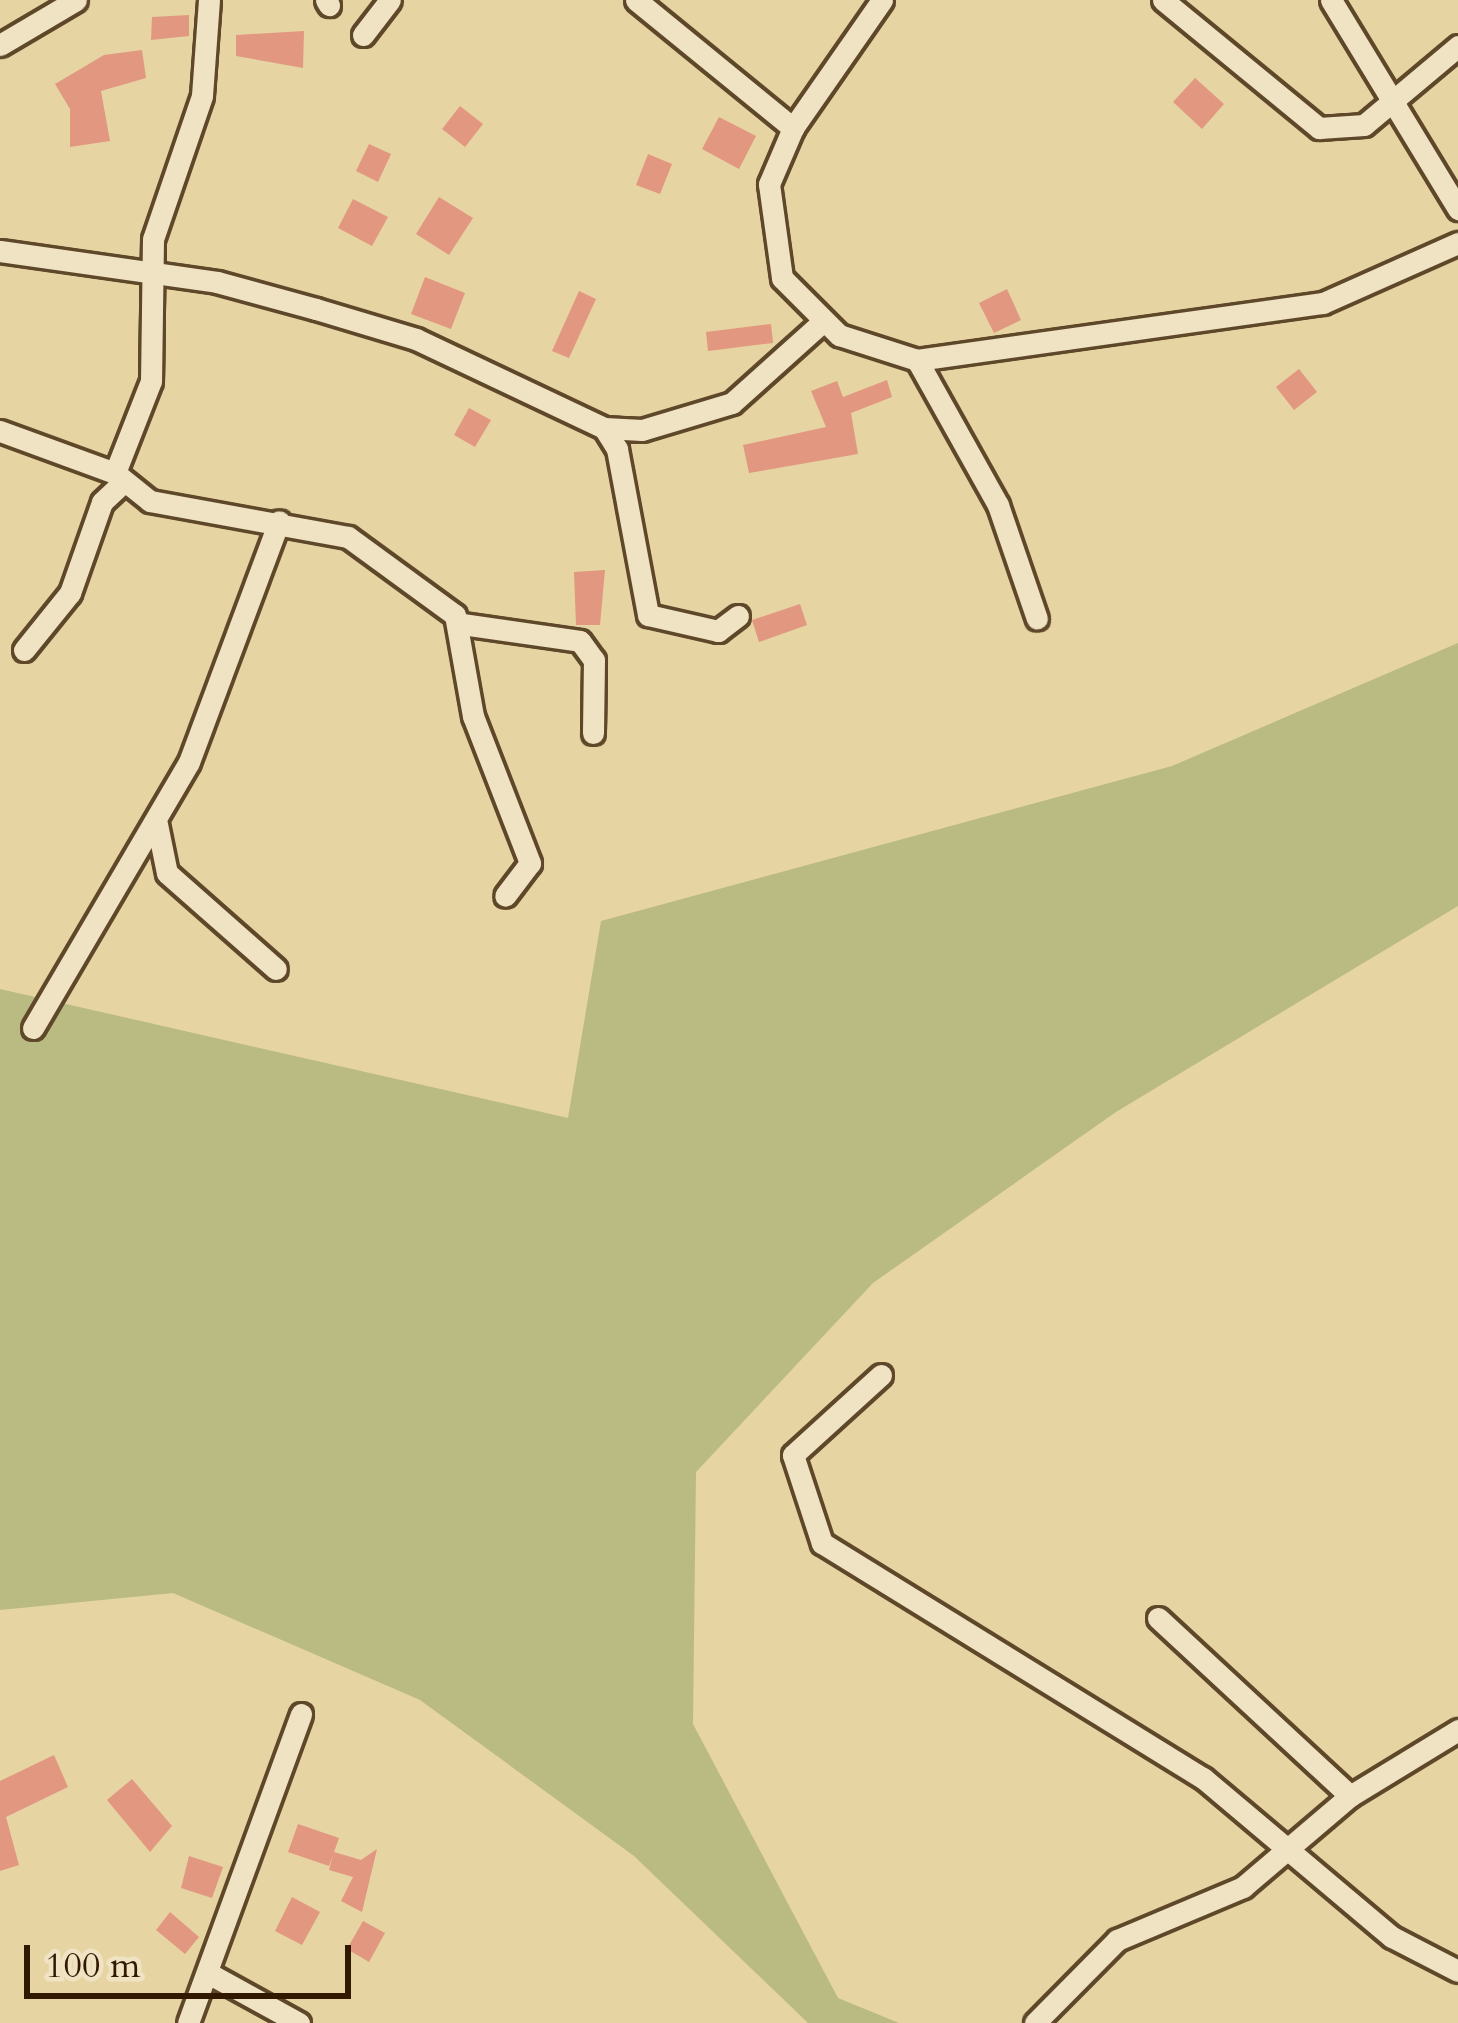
<!DOCTYPE html>
<html>
<head>
<meta charset="utf-8">
<style>
	body { margin:0 }
	#map { position:relative; width:1458px; height:2023px; overflow:hidden; background:#e6d4a3; font-family:Cardo,serif }
	div>[style] { position:absolute }
	.green>* { inset:0; background:#babb82 }
	.building>* { inset:0; background:#e29781 }
	.roads { filter:drop-shadow(3px 0 #5e4829) drop-shadow(-3px 0 #5e4829) drop-shadow(0 3px #5e4829) drop-shadow(0 -3px #5e4829) }
	.street>* { height:21px; margin:-10.5px; padding:0 10.5px; transform-origin:10.5px; border-radius:10.5px; background:#efe3c3 }
	span { translate:-50% -50%; white-space:nowrap; text-align:center; line-height:1.15; -webkit-text-stroke:9px #efe3c3; paint-order:stroke }
	.scale { position:absolute; left:24px; top:1945px; width:327px; height:54px; box-sizing:border-box; border:6px solid #311900; border-top:0; padding-left:15px; font-size:36px; line-height:42px; white-space:nowrap; color:#311900; -webkit-text-stroke:9px #efe3c3; paint-order:stroke }
</style>
</head>
<body>
<div id="map">
	<div class="green">
		<div style="clip-path:polygon(1458px 643px,1458px 906px,1116px 1112px,873px 1283px,696px 1472px,693px 1724px,838px 1998px,899px 2023px,808px 2023px,634px 1856px,420px 1700px,173px 1593px,0 1610px,0 989px,568px 1118px,601px 921px,1172px 766px)"></div>
	</div>
	<div class="building">
		<div style="clip-path:polygon(189px 15px,189px 36px,151px 40px,152px 17px)"></div>
		<div style="clip-path:polygon(304px 31px,303px 68px,236px 56px,236px 35px)"></div>
		<div style="clip-path:polygon(142px 50px,146px 78px,101px 91px,110px 141px,70px 147px,70px 109px,55px 84px,104px 55px)"></div>
		<div style="clip-path:polygon(1195px 78px,1224px 104px,1202px 129px,1173px 102px)"></div>
		<div style="clip-path:polygon(460px 106px,483px 124px,465px 147px,442px 129px)"></div>
		<div style="clip-path:polygon(719px 117px,756px 136px,739px 169px,702px 149px)"></div>
		<div style="clip-path:polygon(369px 144px,391px 154px,378px 182px,356px 171px)"></div>
		<div style="clip-path:polygon(648px 154px,672px 164px,660px 194px,636px 185px)"></div>
		<div style="clip-path:polygon(439px 197px,473px 218px,449px 255px,416px 234px)"></div>
		<div style="clip-path:polygon(353px 199px,388px 217px,372px 246px,338px 228px)"></div>
		<div style="clip-path:polygon(425px 277px,465px 293px,451px 329px,411px 314px)"></div>
		<div style="clip-path:polygon(1007px 289px,1021px 320px,994px 333px,979px 303px)"></div>
		<div style="clip-path:polygon(579px 291px,596px 299px,569px 358px,552px 351px)"></div>
		<div style="clip-path:polygon(771px 324px,773px 343px,708px 351px,706px 332px)"></div>
		<div style="clip-path:polygon(1299px 369px,1317px 392px,1294px 410px,1276px 387px)"></div>
		<div style="clip-path:polygon(887px 380px,892px 397px,851px 413px,858px 454px,749px 473px,743px 445px,826px 427px,811px 391px,837px 381px,843px 397px)"></div>
		<div style="clip-path:polygon(469px 408px,491px 420px,475px 447px,454px 435px)"></div>
		<div style="clip-path:polygon(605px 570px,600px 625px,576px 625px,574px 572px)"></div>
		<div style="clip-path:polygon(800px 604px,807px 625px,759px 642px,752px 620px)"></div>
		<div style="clip-path:polygon(54px 1755px,68px 1787px,6px 1817px,19px 1865px,0 1871px,0 1781px)"></div>
		<div style="clip-path:polygon(132px 1779px,172px 1826px,150px 1852px,107px 1800px)"></div>
		<div style="clip-path:polygon(298px 1824px,339px 1838px,334px 1852px,361px 1860px,377px 1849px,362px 1912px,341px 1901px,353px 1877px,329px 1870px,333px 1854px,329px 1866px,288px 1852px)"></div>
		<div style="clip-path:polygon(189px 1856px,223px 1867px,212px 1898px,181px 1888px)"></div>
		<div style="clip-path:polygon(292px 1897px,320px 1912px,302px 1945px,275px 1931px)"></div>
		<div style="clip-path:polygon(170px 1912px,199px 1937px,185px 1954px,156px 1930px)"></div>
		<div style="clip-path:polygon(363px 1921px,385px 1933px,369px 1962px,347px 1949px)"></div>
	</div>
	<div class="roads">
		<div class="street">
			<div style="left:209px;top:0;width:96px;rotate:94.2deg"></div>
			<div style="left:202px;top:96px;width:151px;rotate:108.9deg"></div>
			<div style="left:153px;top:239px;width:142px;rotate:90.8deg"></div>
			<div style="left:151px;top:381px;width:99px;rotate:111.4deg"></div>
			<div style="left:115px;top:473px;width:45px;rotate:38.7deg"></div>
			<div style="left:150px;top:501px;width:201px;rotate:10.3deg"></div>
			<div style="left:348px;top:537px;width:132px;rotate:36.1deg"></div>
			<div style="left:455px;top:615px;width:103px;rotate:79.9deg"></div>
			<div style="left:473px;top:716px;width:158px;rotate:68.8deg"></div>
			<div style="left:530px;top:863px;width:41px;rotate:127.1deg"></div>
			<div style="left:326px;top:0;width:6px;rotate:59deg"></div>
			<div style="left:636px;top:0;width:203px;rotate:39.2deg"></div>
			<div style="left:882px;top:0;width:156px;rotate:124.8deg"></div>
			<div style="left:793px;top:128px;width:61px;rotate:113.2deg"></div>
			<div style="left:769px;top:184px;width:95px;rotate:82.1deg"></div>
			<div style="left:782px;top:278px;width:81px;rotate:45deg"></div>
			<div style="left:839px;top:335px;width:82px;rotate:17.8deg"></div>
			<div style="left:917px;top:360px;width:410px;rotate:-8deg"></div>
			<div style="left:1323px;top:303px;width:148px;rotate:-24deg"></div>
			<div style="left:1163px;top:0;width:202px;rotate:39.4deg"></div>
			<div style="left:1319px;top:128px;width:45px;rotate:-3.8deg"></div>
			<div style="left:1364px;top:125px;width:123px;rotate:-40deg"></div>
			<div style="left:1331px;top:0;width:245px;rotate:58.7deg"></div>
			<div style="left:363px;top:35px;width:44px;rotate:-52.4deg"></div>
			<div style="left:0;top:45px;width:88px;rotate:-30.6deg"></div>
			<div style="left:0;top:251px;width:219px;rotate:8.1deg"></div>
			<div style="left:217px;top:282px;width:103px;rotate:15.3deg"></div>
			<div style="left:316px;top:309px;width:104px;rotate:16.7deg"></div>
			<div style="left:416px;top:339px;width:208px;rotate:25.3deg"></div>
			<div style="left:604px;top:428px;width:38px;rotate:3deg"></div>
			<div style="left:642px;top:430px;width:94px;rotate:-16.7deg"></div>
			<div style="left:732px;top:403px;width:118px;rotate:-41.9deg"></div>
			<div style="left:917px;top:360px;width:166px;rotate:60.8deg"></div>
			<div style="left:998px;top:505px;width:120px;rotate:71.1deg"></div>
			<div style="left:604px;top:428px;width:25px;rotate:58deg"></div>
			<div style="left:617px;top:449px;width:169px;rotate:79.4deg"></div>
			<div style="left:648px;top:615px;width:72px;rotate:12.9deg"></div>
			<div style="left:718px;top:631px;width:25px;rotate:-37deg"></div>
			<div style="left:0;top:431px;width:122px;rotate:20.1deg"></div>
			<div style="left:462px;top:624px;width:119px;rotate:8.2deg"></div>
			<div style="left:580px;top:641px;width:24px;rotate:54deg"></div>
			<div style="left:594px;top:660px;width:73px;rotate:90.8deg"></div>
			<div style="left:24px;top:650px;width:73px;rotate:-51.1deg"></div>
			<div style="left:70px;top:593px;width:96px;rotate:-70.6deg"></div>
			<div style="left:102px;top:502px;width:26px;rotate:-43deg"></div>
			<div style="left:157px;top:824px;width:50px;rotate:78.5deg"></div>
			<div style="left:167px;top:873px;width:145px;rotate:41.4deg"></div>
			<div style="left:33px;top:1028px;width:308px;rotate:-59.6deg"></div>
			<div style="left:189px;top:762px;width:257px;rotate:-69.5deg"></div>
			<div style="left:881px;top:1375px;width:119px;rotate:137.7deg"></div>
			<div style="left:793px;top:1455px;width:93px;rotate:71.8deg"></div>
			<div style="left:822px;top:1543px;width:448px;rotate:31.7deg"></div>
			<div style="left:1203px;top:1778px;width:247px;rotate:40.1deg"></div>
			<div style="left:1392px;top:1937px;width:74px;rotate:27.3deg"></div>
			<div style="left:1158px;top:1618px;width:262px;rotate:42.8deg"></div>
			<div style="left:208px;top:1973px;width:104px;rotate:28.8deg"></div>
			<div style="left:188px;top:2023px;width:329px;rotate:-69.9deg"></div>
			<div style="left:1035px;top:2023px;width:117px;rotate:-45.3deg"></div>
			<div style="left:1117px;top:1940px;width:137px;rotate:-22.8deg"></div>
			<div style="left:1243px;top:1887px;width:140px;rotate:-40.4deg"></div>
			<div style="left:1350px;top:1796px;width:127px;rotate:-31.4deg"></div>
		</div>
	</div>
	<div class="scale">100 m</div>
</div>
</body>
</html>
